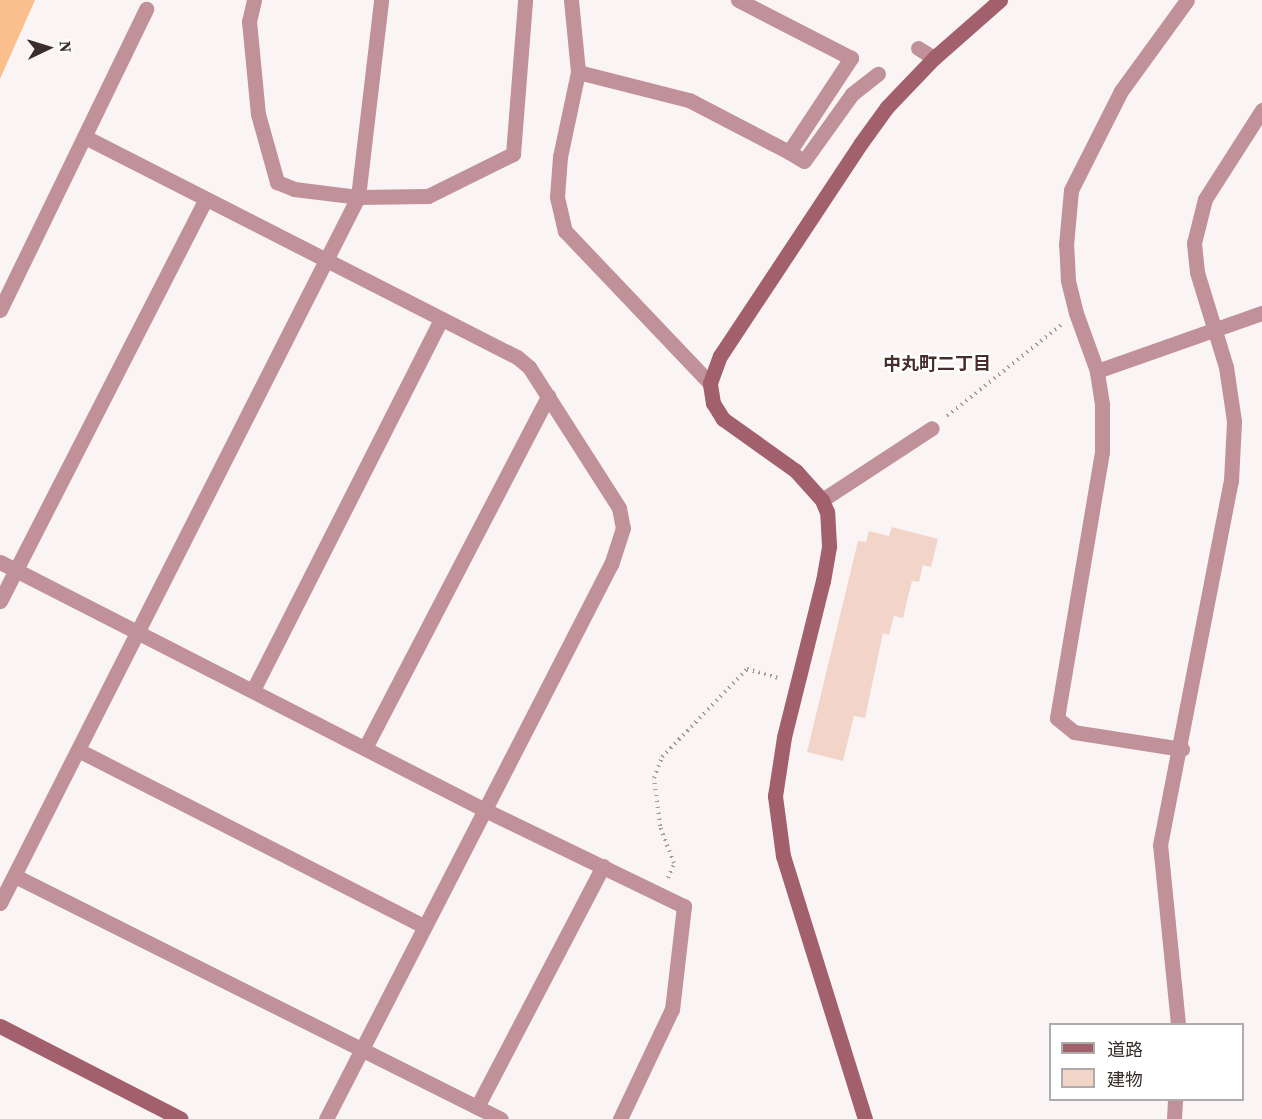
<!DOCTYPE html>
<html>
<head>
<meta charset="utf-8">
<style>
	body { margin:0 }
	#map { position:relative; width:1262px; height:1119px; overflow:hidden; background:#fbf4f4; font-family:"Source Serif 4","Noto Sans JP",serif }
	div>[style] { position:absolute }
	.green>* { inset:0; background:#fbbf8d }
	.building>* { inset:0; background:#f2d4c8 }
	.path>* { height:4px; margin-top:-2px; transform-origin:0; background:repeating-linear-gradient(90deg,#a49a99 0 1.5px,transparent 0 6px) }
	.street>* { height:15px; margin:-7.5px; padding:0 7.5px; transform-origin:7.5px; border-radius:7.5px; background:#c09199 }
	.secondary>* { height:15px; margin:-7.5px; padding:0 7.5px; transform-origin:7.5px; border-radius:7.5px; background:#a2606d }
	span { translate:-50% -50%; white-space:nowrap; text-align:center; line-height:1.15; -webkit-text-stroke:4.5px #fff; paint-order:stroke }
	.neighbourhood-label { font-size:18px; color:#472e2c; font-weight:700 }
	.legend { position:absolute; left:1049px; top:1023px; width:195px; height:78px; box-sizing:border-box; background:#fff; border:2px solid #b0abab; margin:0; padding:8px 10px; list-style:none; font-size:18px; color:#3a2e2c }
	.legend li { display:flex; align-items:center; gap:12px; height:30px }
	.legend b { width:30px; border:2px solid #b0abab }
	.north { position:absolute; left:18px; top:18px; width:60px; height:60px; -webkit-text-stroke:4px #fff; paint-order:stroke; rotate:86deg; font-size:16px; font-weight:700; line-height:24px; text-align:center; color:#3a2e2c }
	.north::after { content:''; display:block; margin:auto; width:21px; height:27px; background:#3a2e2c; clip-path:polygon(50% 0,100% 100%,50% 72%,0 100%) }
</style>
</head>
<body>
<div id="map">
	<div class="green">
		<div style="clip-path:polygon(0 0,35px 0,0 79px)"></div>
	</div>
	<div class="building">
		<div style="clip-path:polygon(892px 527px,938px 539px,931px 567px,923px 565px,919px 582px,912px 581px,903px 618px,894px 616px,889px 635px,883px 633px,865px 718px,854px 716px,843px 761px,807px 752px,858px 541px,866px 542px,869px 531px,889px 536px)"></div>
	</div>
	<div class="path">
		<div style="left:947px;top:416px;width:146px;rotate:-38.6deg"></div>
		<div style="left:668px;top:878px;width:16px;rotate:-68deg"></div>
		<div style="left:674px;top:863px;width:40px;rotate:-111deg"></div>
		<div style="left:660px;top:826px;width:48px;rotate:-97.1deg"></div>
		<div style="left:654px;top:778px;width:22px;rotate:-69deg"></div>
		<div style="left:662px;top:757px;width:122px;rotate:-46deg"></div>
		<div style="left:747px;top:669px;width:33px;rotate:16deg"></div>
	</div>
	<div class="street">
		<div style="left:254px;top:0;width:22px;rotate:103deg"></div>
		<div style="left:249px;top:21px;width:93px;rotate:84.5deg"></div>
		<div style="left:258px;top:114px;width:71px;rotate:74.4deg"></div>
		<div style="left:277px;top:182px;width:18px;rotate:22deg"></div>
		<div style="left:294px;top:189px;width:64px;rotate:7.1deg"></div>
		<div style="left:358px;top:197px;width:70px;rotate:-0.8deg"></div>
		<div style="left:428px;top:196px;width:95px;rotate:-26.3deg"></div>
		<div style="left:513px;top:154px;width:154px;rotate:-85.5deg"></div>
		<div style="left:571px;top:0;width:72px;rotate:84.4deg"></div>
		<div style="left:578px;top:72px;width:87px;rotate:102deg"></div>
		<div style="left:560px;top:157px;width:40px;rotate:94.3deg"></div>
		<div style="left:557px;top:197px;width:35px;rotate:77deg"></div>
		<div style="left:565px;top:231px;width:210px;rotate:46.4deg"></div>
		<div style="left:918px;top:48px;width:19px;rotate:32deg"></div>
		<div style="left:578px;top:72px;width:114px;rotate:14.2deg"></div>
		<div style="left:689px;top:100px;width:113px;rotate:27.5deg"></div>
		<div style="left:789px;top:152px;width:113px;rotate:-56.6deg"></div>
		<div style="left:851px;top:58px;width:127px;rotate:-152.8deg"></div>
		<div style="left:85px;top:137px;width:485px;rotate:27deg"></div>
		<div style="left:517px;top:357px;width:16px;rotate:40deg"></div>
		<div style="left:529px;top:367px;width:167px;rotate:57.4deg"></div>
		<div style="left:619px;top:508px;width:20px;rotate:79deg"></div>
		<div style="left:623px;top:528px;width:38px;rotate:108deg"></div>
		<div style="left:611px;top:564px;width:624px;rotate:117.18deg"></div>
		<div style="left:789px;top:152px;width:17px;rotate:31deg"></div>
		<div style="left:804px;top:161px;width:82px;rotate:-54.4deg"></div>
		<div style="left:852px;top:94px;width:33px;rotate:-38deg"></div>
		<div style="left:0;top:310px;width:335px;rotate:-64.1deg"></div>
		<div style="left:1097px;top:371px;width:175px;rotate:-19.4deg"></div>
		<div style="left:822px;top:500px;width:131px;rotate:-33.2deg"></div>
		<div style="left:0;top:562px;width:545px;rotate:27.08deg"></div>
		<div style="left:485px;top:810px;width:221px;rotate:25.8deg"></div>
		<div style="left:684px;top:906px;width:104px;rotate:96.6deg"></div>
		<div style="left:672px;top:1009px;width:122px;rotate:115.3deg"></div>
		<div style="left:0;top:601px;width:449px;rotate:-62.9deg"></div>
		<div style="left:253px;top:690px;width:416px;rotate:-63.1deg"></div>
		<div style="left:365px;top:748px;width:397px;rotate:-62.5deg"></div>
		<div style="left:1182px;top:749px;width:109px;rotate:-171.1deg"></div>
		<div style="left:1074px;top:732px;width:22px;rotate:-141deg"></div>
		<div style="left:1057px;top:718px;width:270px;rotate:-80.4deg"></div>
		<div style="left:1102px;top:452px;width:48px;rotate:-90deg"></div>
		<div style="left:1102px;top:404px;width:33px;rotate:-99deg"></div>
		<div style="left:1097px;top:371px;width:62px;rotate:-109.9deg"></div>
		<div style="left:1076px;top:313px;width:34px;rotate:-104deg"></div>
		<div style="left:1068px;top:280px;width:35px;rotate:-93deg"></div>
		<div style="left:1066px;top:245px;width:55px;rotate:-84.8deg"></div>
		<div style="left:1071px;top:190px;width:111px;rotate:-63.2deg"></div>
		<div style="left:1121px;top:91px;width:112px;rotate:-54deg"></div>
		<div style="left:78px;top:750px;width:388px;rotate:27deg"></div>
		<div style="left:15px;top:876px;width:543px;rotate:26.57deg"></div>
		<div style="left:0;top:903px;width:792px;rotate:-63.11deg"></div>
		<div style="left:358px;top:197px;width:198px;rotate:-83.3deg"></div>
		<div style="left:1178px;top:1024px;width:180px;rotate:-95.7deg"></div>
		<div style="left:1160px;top:845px;width:371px;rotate:-79deg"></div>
		<div style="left:1231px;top:481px;width:60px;rotate:-87.1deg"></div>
		<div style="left:1234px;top:421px;width:55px;rotate:-98.4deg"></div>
		<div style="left:1226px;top:367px;width:99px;rotate:-107deg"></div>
		<div style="left:1197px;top:272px;width:29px;rotate:-96deg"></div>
		<div style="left:1194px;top:243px;width:45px;rotate:-76deg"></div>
		<div style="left:1205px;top:199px;width:106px;rotate:-57.4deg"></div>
		<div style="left:477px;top:1107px;width:272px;rotate:-62.4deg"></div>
		<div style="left:1174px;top:1119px;width:19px;rotate:-87deg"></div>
	</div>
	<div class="secondary">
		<div style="left:0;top:1026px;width:203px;rotate:27.2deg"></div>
		<div style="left:865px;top:1119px;width:275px;rotate:-107.3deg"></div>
		<div style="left:783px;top:856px;width:61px;rotate:-97.6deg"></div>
		<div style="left:775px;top:796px;width:60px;rotate:-81.3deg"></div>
		<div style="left:784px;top:737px;width:161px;rotate:-76deg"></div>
		<div style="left:823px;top:581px;width:36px;rotate:-80deg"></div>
		<div style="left:829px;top:546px;width:34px;rotate:-93deg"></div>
		<div style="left:827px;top:512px;width:13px;rotate:-113deg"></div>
		<div style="left:822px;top:500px;width:39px;rotate:-132deg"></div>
		<div style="left:796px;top:471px;width:90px;rotate:-144.5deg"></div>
		<div style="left:723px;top:419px;width:19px;rotate:-122deg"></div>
		<div style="left:713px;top:403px;width:20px;rotate:-99deg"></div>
		<div style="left:710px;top:383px;width:29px;rotate:-70deg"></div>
		<div style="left:720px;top:356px;width:255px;rotate:-56.5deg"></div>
		<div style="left:861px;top:143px;width:44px;rotate:-54.2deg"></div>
		<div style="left:887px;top:107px;width:68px;rotate:-46.2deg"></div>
		<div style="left:934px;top:58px;width:88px;rotate:-41.3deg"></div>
	</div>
	<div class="neighbourhood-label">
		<span style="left:937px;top:364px">中丸町二丁目</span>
	</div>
	<ul class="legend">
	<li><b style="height:8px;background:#a2606d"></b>道路</li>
	<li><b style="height:16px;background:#f2d4c8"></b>建物</li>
	</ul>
	<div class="north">N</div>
</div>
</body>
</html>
